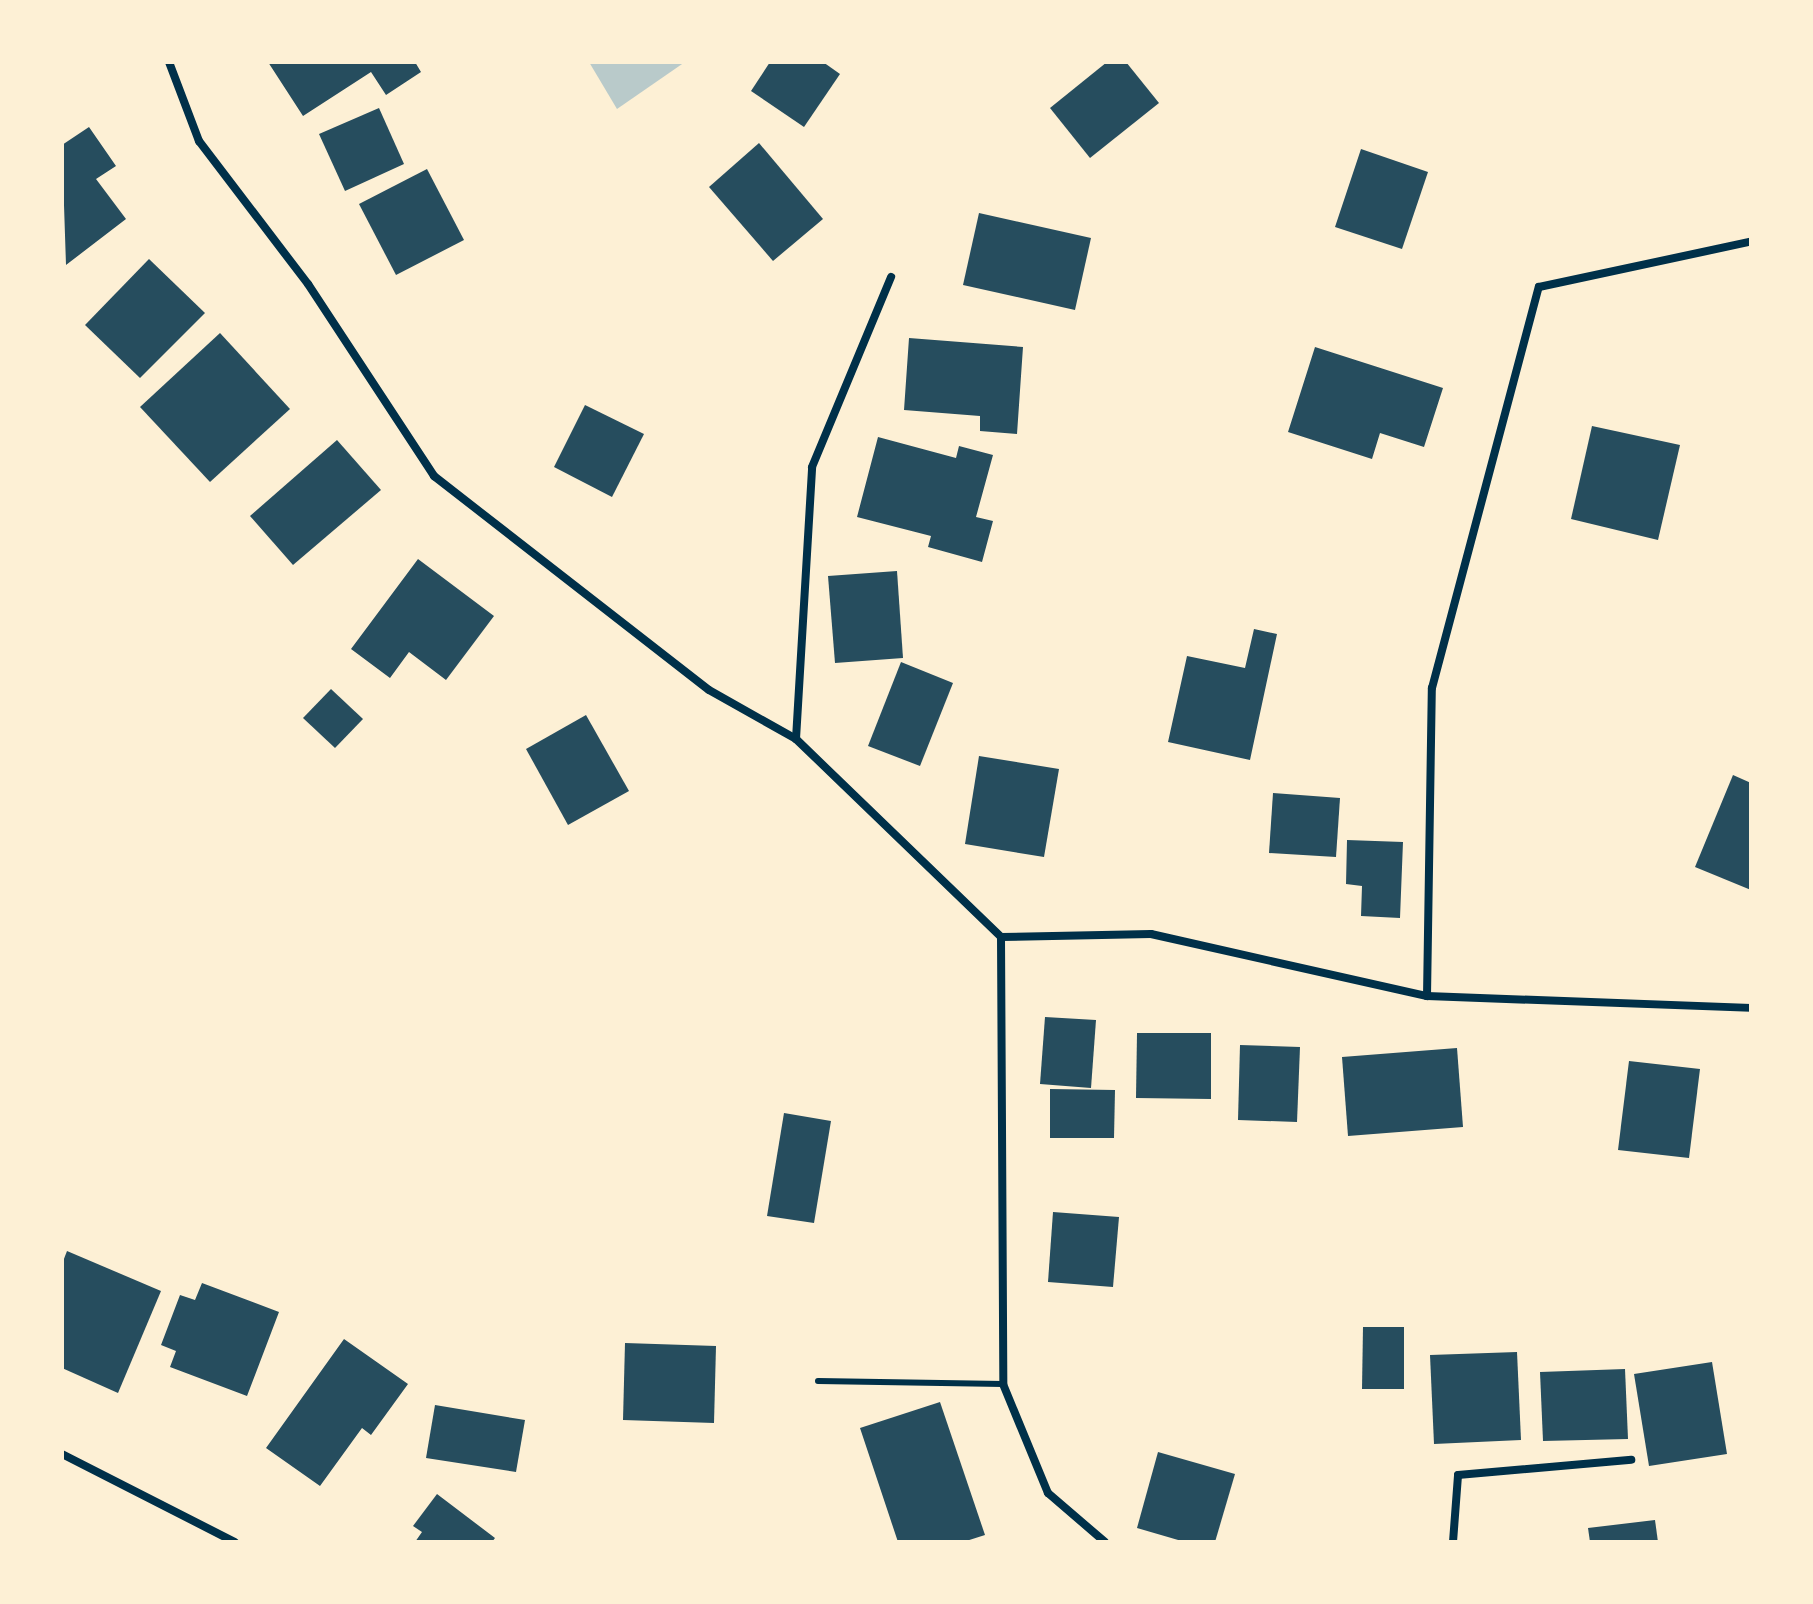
<!DOCTYPE html>
<html>
<head>
<meta charset="utf-8">
<style>
	body { margin:0 }
	#map { position:relative; width:1813px; height:1604px; overflow:hidden; background:#fdf0d5; font-family:"Sofia Sans Condensed",sans-serif }
	div>[style] { position:absolute }
	.green>* { inset:0; background:#b9caca }
	.building>* { inset:0; background:#264d5e }
	.service>* { height:6px; margin:-3px; padding:0 3px; transform-origin:3px; border-radius:3px; background:#003049 }
	.minor>* { height:8px; margin:-4px; padding:0 4px; transform-origin:4px; border-radius:4px; background:#003049 }
	span { translate:-50% -50%; white-space:nowrap; text-align:center; line-height:1.15; -webkit-text-stroke:7px #fdf0d5; paint-order:stroke }
	.frame { position:absolute; inset:0; border:64px solid #fdf0d5; pointer-events:none }
</style>
</head>
<body>
<div id="map">
	<div class="green">
		<div style="clip-path:polygon(589px 62px,685px 62px,617px 109px)"></div>
	</div>
	<div class="building">
		<div style="clip-path:polygon(268px 62px,415px 62px,421px 72px,386px 95px,371px 72px,303px 116px)"></div>
		<div style="clip-path:polygon(770px 62px,823px 62px,840px 74px,804px 127px,751px 91px)"></div>
		<div style="clip-path:polygon(1107px 62px,1126px 62px,1159px 103px,1090px 158px,1050px 108px)"></div>
		<div style="clip-path:polygon(379px 108px,404px 164px,345px 191px,319px 134px)"></div>
		<div style="clip-path:polygon(89px 127px,116px 166px,96px 179px,126px 219px,66px 265px,62px 145px)"></div>
		<div style="clip-path:polygon(759px 143px,823px 219px,773px 261px,709px 187px)"></div>
		<div style="clip-path:polygon(1361px 149px,1428px 172px,1402px 249px,1335px 227px)"></div>
		<div style="clip-path:polygon(427px 169px,464px 240px,396px 275px,359px 204px)"></div>
		<div style="clip-path:polygon(979px 213px,1091px 238px,1075px 310px,963px 285px)"></div>
		<div style="clip-path:polygon(149px 259px,205px 313px,140px 378px,85px 325px)"></div>
		<div style="clip-path:polygon(220px 333px,290px 409px,210px 482px,140px 407px)"></div>
		<div style="clip-path:polygon(909px 338px,1023px 347px,1017px 434px,980px 431px,980px 416px,904px 410px)"></div>
		<div style="clip-path:polygon(1315px 347px,1443px 388px,1424px 447px,1380px 433px,1372px 459px,1288px 432px)"></div>
		<div style="clip-path:polygon(585px 405px,644px 434px,612px 497px,554px 467px)"></div>
		<div style="clip-path:polygon(1592px 426px,1680px 445px,1658px 540px,1571px 519px)"></div>
		<div style="clip-path:polygon(878px 437px,956px 458px,959px 446px,993px 455px,976px 517px,993px 521px,982px 562px,928px 547px,931px 536px,857px 517px)"></div>
		<div style="clip-path:polygon(337px 440px,381px 490px,293px 565px,250px 516px)"></div>
		<div style="clip-path:polygon(418px 559px,494px 616px,446px 680px,409px 652px,390px 678px,351px 649px)"></div>
		<div style="clip-path:polygon(897px 571px,903px 658px,835px 663px,828px 576px)"></div>
		<div style="clip-path:polygon(1254px 629px,1277px 634px,1250px 760px,1168px 742px,1187px 656px,1245px 668px)"></div>
		<div style="clip-path:polygon(901px 662px,953px 683px,920px 766px,868px 746px)"></div>
		<div style="clip-path:polygon(331px 689px,363px 719px,335px 748px,303px 718px)"></div>
		<div style="clip-path:polygon(586px 715px,629px 791px,568px 825px,526px 749px)"></div>
		<div style="clip-path:polygon(979px 756px,1059px 769px,1044px 857px,965px 844px)"></div>
		<div style="clip-path:polygon(1733px 775px,1751px 783px,1751px 890px,1695px 867px)"></div>
		<div style="clip-path:polygon(1273px 793px,1340px 798px,1336px 857px,1269px 853px)"></div>
		<div style="clip-path:polygon(1347px 840px,1403px 842px,1400px 918px,1361px 916px,1362px 886px,1346px 884px)"></div>
		<div style="clip-path:polygon(1045px 1017px,1096px 1020px,1091px 1088px,1040px 1084px)"></div>
		<div style="clip-path:polygon(1137px 1033px,1211px 1033px,1211px 1099px,1136px 1098px)"></div>
		<div style="clip-path:polygon(1240px 1045px,1300px 1047px,1297px 1122px,1238px 1120px)"></div>
		<div style="clip-path:polygon(1457px 1048px,1463px 1127px,1348px 1136px,1342px 1057px)"></div>
		<div style="clip-path:polygon(1629px 1061px,1700px 1069px,1689px 1158px,1618px 1150px)"></div>
		<div style="clip-path:polygon(1050px 1089px,1115px 1090px,1114px 1138px,1050px 1138px)"></div>
		<div style="clip-path:polygon(784px 1113px,831px 1121px,814px 1223px,767px 1216px)"></div>
		<div style="clip-path:polygon(1053px 1212px,1119px 1217px,1113px 1287px,1048px 1282px)"></div>
		<div style="clip-path:polygon(67px 1251px,161px 1291px,118px 1393px,62px 1368px,62px 1264px)"></div>
		<div style="clip-path:polygon(202px 1283px,279px 1312px,247px 1396px,170px 1367px,176px 1351px,161px 1345px,180px 1295px,195px 1300px)"></div>
		<div style="clip-path:polygon(1363px 1327px,1404px 1327px,1404px 1389px,1362px 1389px)"></div>
		<div style="clip-path:polygon(344px 1339px,408px 1384px,371px 1435px,362px 1428px,320px 1486px,266px 1448px)"></div>
		<div style="clip-path:polygon(625px 1343px,716px 1346px,714px 1423px,623px 1420px)"></div>
		<div style="clip-path:polygon(1517px 1352px,1521px 1440px,1434px 1444px,1430px 1355px)"></div>
		<div style="clip-path:polygon(1712px 1362px,1727px 1454px,1649px 1466px,1634px 1374px)"></div>
		<div style="clip-path:polygon(1625px 1369px,1628px 1439px,1543px 1441px,1540px 1372px)"></div>
		<div style="clip-path:polygon(940px 1402px,985px 1535px,963px 1542px,898px 1542px,860px 1428px)"></div>
		<div style="clip-path:polygon(435px 1405px,525px 1420px,516px 1472px,426px 1458px)"></div>
		<div style="clip-path:polygon(1158px 1452px,1235px 1474px,1215px 1542px,1185px 1542px,1137px 1528px)"></div>
		<div style="clip-path:polygon(437px 1494px,495px 1538px,492px 1542px,415px 1542px,422px 1532px,413px 1526px)"></div>
		<div style="clip-path:polygon(1655px 1520px,1658px 1542px,1590px 1542px,1588px 1528px)"></div>
	</div>
	<div class="service">
		<div style="left:818px;top:1381px;width:185px;rotate:0.9deg"></div>
	</div>
	<div class="minor">
		<div style="left:169px;top:62px;width:85px;rotate:69.2deg"></div>
		<div style="left:199px;top:141px;width:180px;rotate:52.7deg"></div>
		<div style="left:308px;top:284px;width:230px;rotate:56.7deg"></div>
		<div style="left:434px;top:476px;width:348px;rotate:37.9deg"></div>
		<div style="left:709px;top:690px;width:100px;rotate:29.4deg"></div>
		<div style="left:796px;top:739px;width:285px;rotate:44deg"></div>
		<div style="left:1001px;top:937px;width:447px;rotate:89.7deg"></div>
		<div style="left:1003px;top:1384px;width:118px;rotate:67.6deg"></div>
		<div style="left:1048px;top:1493px;width:75px;rotate:40.7deg"></div>
		<div style="left:796px;top:739px;width:272px;rotate:-86.6deg"></div>
		<div style="left:812px;top:467px;width:206px;rotate:-67.4deg"></div>
		<div style="left:1001px;top:937px;width:150px;rotate:-1.1deg"></div>
		<div style="left:1151px;top:934px;width:283px;rotate:12.7deg"></div>
		<div style="left:1427px;top:996px;width:324px;rotate:2.1deg"></div>
		<div style="left:1427px;top:996px;width:308px;rotate:-89.1deg"></div>
		<div style="left:1432px;top:688px;width:415px;rotate:-75.1deg"></div>
		<div style="left:1539px;top:287px;width:215px;rotate:-12.1deg"></div>
		<div style="left:62px;top:1454px;width:194px;rotate:27deg"></div>
		<div style="left:1453px;top:1542px;width:67px;rotate:-85.7deg"></div>
		<div style="left:1458px;top:1475px;width:174px;rotate:-5deg"></div>
	</div>
	<div class="frame"></div>
</div>
</body>
</html>
